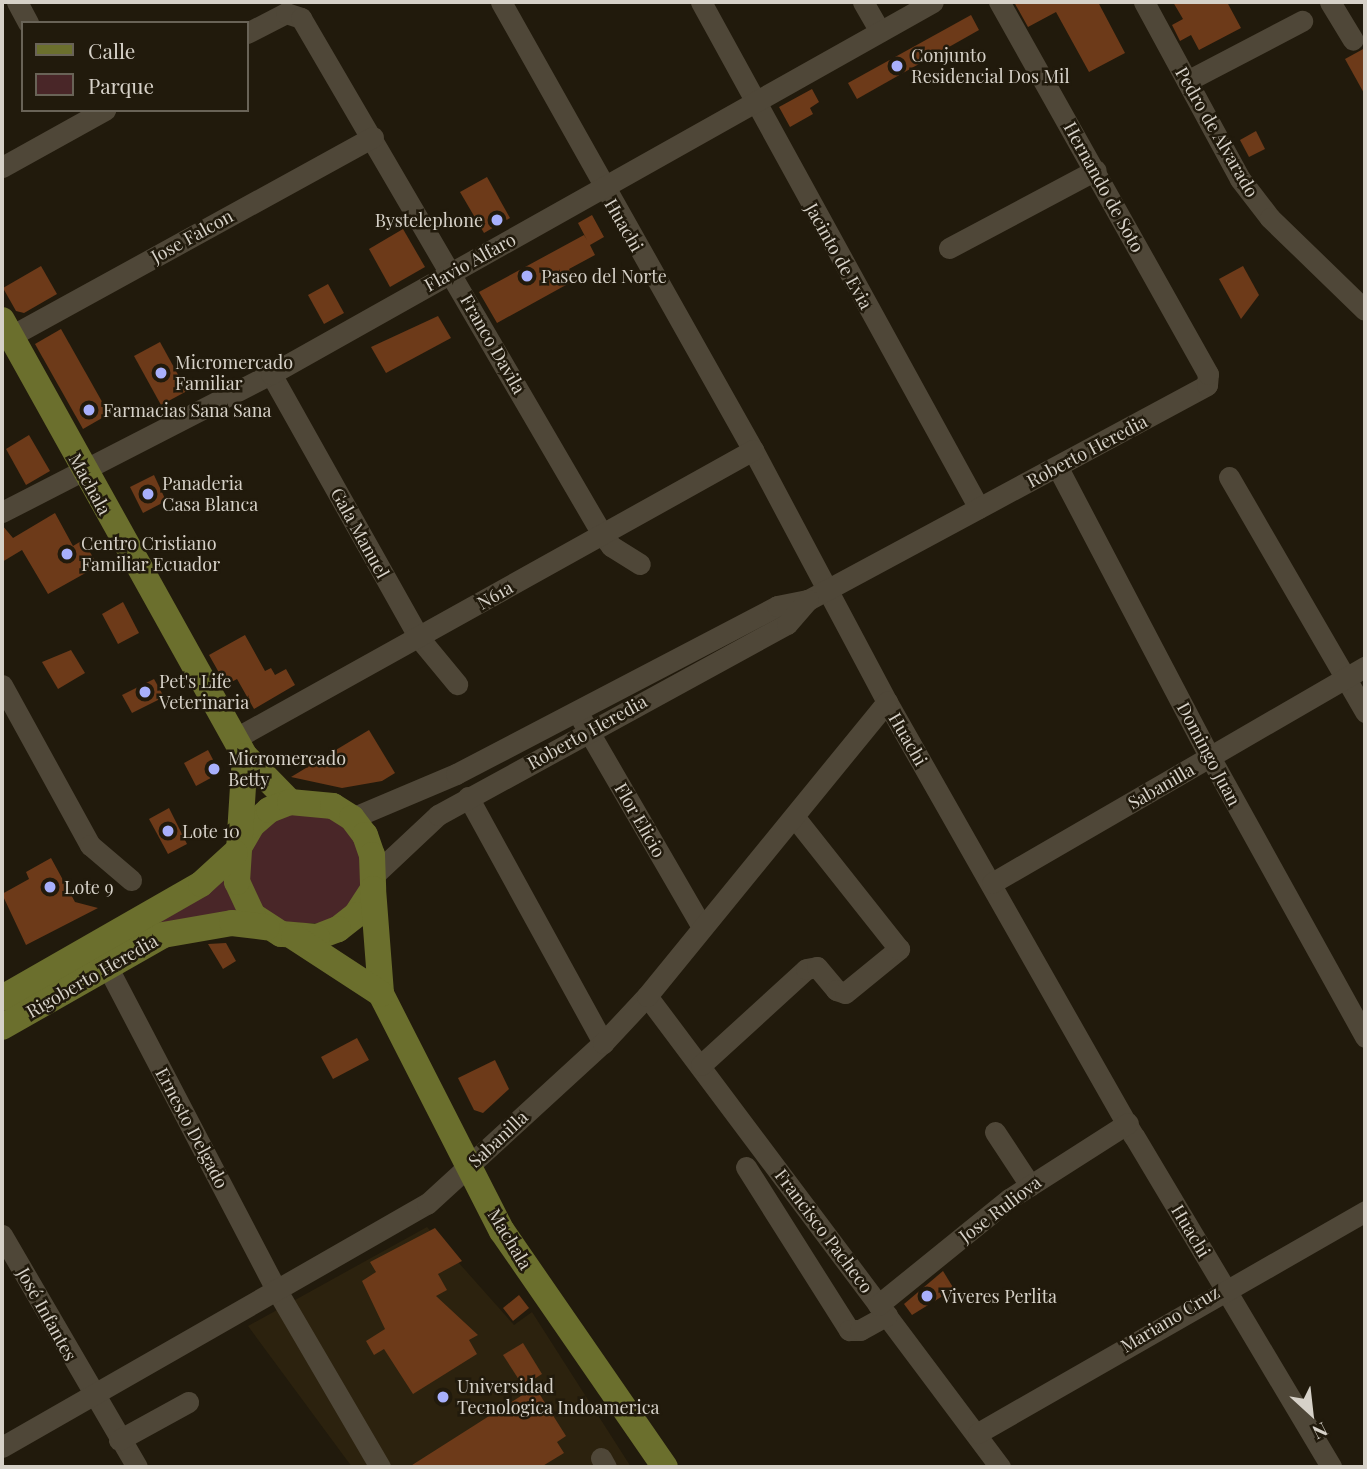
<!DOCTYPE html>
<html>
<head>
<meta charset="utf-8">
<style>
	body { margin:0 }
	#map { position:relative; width:1367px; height:1469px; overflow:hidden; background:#211a0c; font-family:"Playfair Display",serif }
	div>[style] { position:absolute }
	.built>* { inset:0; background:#2c220e }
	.green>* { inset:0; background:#492628 }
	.building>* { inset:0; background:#6d3a19 }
	.minor>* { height:21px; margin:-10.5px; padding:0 10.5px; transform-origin:10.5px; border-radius:10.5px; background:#4f4738 }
	.major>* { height:26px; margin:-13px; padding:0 13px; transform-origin:13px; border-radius:13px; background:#6b6f2d }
	.dots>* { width:19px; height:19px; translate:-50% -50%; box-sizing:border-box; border:4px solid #211a0c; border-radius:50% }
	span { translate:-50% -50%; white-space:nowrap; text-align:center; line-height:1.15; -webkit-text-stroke:5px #211a0c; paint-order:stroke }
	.poi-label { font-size:18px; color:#d6d1c8 }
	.left { translate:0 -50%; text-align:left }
	.right { translate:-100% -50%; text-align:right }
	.street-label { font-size:18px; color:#d6d1c8 }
	.frame { position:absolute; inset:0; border:4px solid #d6d1c8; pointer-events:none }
	.legend { position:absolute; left:21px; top:21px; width:228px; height:91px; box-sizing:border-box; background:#211a0c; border:2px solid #696357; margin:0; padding:9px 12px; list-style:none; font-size:21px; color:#d6d1c8 }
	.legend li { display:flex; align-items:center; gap:14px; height:35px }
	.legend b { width:35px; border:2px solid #696357 }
	.north { position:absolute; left:1276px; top:1378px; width:70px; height:70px; -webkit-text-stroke:5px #211a0c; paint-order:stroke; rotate:153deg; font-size:19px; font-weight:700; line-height:28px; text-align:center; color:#d6d1c8 }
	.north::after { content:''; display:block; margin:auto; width:24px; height:32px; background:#d6d1c8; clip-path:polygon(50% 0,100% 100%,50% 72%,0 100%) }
</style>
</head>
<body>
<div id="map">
	<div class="built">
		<div style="clip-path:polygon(427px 1227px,514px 1325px,532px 1312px,631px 1467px,352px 1467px,248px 1326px)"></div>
	</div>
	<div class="green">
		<div style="clip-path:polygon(307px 808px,344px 823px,364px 857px,359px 897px,331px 924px,272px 922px,247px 892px,245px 852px,269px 820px)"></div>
		<div style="clip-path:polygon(233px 863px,238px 901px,234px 917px,2px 1023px,2px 1003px)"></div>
	</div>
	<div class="building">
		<div style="clip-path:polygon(1014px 2px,1098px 2px,1125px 53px,1089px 72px,1056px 12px,1028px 27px)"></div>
		<div style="clip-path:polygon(1173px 2px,1227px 2px,1241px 28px,1199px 50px,1191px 35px,1180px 41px,1172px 25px,1183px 19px)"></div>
		<div style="clip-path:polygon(971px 15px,979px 30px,857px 99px,848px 83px)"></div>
		<div style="clip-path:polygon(1365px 48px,1365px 95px,1345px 59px)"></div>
		<div style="clip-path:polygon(812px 89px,819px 102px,810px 108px,813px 114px,790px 127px,779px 107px)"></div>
		<div style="clip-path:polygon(1256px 131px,1265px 149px,1249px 157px,1240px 140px)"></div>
		<div style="clip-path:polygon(487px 177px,510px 218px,484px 233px,460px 192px)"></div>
		<div style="clip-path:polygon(592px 215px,604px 237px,590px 245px,595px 255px,569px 269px,575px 280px,497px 323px,479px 292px,584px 235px,587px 240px,578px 223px)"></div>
		<div style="clip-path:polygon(403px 229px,425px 267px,390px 287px,369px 249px)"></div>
		<div style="clip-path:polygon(41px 266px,57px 294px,24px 313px,16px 311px,3px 288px)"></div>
		<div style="clip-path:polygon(1243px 266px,1259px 295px,1241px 319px,1219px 279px)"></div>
		<div style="clip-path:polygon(328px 284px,344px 313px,324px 324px,308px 295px)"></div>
		<div style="clip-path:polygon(438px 316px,451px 338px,386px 373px,371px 347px)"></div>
		<div style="clip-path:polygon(61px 329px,109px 414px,83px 429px,35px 344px)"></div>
		<div style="clip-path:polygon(160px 342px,187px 391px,161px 405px,134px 356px)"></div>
		<div style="clip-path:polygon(29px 435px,50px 471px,26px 485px,6px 449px)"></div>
		<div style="clip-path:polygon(154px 475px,166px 501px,143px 513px,130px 487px)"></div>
		<div style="clip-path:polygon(55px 513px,73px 546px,83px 540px,98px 566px,48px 594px,22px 550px,2px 562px,2px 525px,13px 538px)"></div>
		<div style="clip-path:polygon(123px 602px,139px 633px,118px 644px,102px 614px)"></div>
		<div style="clip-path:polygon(245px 635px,265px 671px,271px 668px,275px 675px,286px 669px,295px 685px,254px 709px,237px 679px,226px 685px,209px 655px)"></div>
		<div style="clip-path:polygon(71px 650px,85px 673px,58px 689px,42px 662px)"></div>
		<div style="clip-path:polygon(154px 679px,164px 697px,132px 713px,122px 695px)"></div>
		<div style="clip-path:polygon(369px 730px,395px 773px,382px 781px,342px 788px,291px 777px)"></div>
		<div style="clip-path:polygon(208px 750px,220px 773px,196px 786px,184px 763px)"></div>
		<div style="clip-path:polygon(169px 808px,187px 844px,168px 854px,149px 819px)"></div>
		<div style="clip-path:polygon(51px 858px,75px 902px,98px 908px,26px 945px,2px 894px,29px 879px,26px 872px)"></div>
		<div style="clip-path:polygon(226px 943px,236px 961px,223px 969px,208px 944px)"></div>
		<div style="clip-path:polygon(357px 1038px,369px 1060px,333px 1079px,321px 1057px)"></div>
		<div style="clip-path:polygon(495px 1060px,509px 1089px,483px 1113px,474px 1110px,458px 1078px)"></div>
		<div style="clip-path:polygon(435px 1228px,462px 1261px,438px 1274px,447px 1290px,436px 1296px,478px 1335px,469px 1340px,477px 1354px,413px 1394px,384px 1349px,374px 1355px,366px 1341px,385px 1329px,362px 1281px,376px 1272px,370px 1262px)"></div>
		<div style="clip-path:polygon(943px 1271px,954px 1289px,912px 1315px,904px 1304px)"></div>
		<div style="clip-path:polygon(519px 1295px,529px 1308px,513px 1321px,503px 1308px)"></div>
		<div style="clip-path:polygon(523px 1343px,542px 1374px,523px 1386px,503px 1355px)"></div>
		<div style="clip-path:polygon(535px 1387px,566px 1436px,557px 1442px,564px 1453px,541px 1467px,409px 1467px)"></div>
	</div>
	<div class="minor">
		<div style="left:17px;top:2px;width:24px;rotate:62deg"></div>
		<div style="left:501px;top:2px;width:514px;rotate:60.64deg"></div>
		<div style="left:753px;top:450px;width:285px;rotate:62deg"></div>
		<div style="left:887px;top:702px;width:499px;rotate:60.4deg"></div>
		<div style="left:1134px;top:1136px;width:385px;rotate:59.2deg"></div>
		<div style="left:701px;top:2px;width:577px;rotate:61.22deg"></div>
		<div style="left:863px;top:2px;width:34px;rotate:60deg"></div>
		<div style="left:1144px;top:2px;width:201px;rotate:61.5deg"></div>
		<div style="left:1240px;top:179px;width:49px;rotate:52.4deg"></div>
		<div style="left:1270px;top:218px;width:132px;rotate:44.1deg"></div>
		<div style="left:1330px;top:2px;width:44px;rotate:58.8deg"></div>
		<div style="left:247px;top:33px;width:44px;rotate:-27.1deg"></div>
		<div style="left:286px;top:13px;width:16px;rotate:18deg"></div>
		<div style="left:301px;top:18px;width:597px;rotate:59.74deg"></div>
		<div style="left:602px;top:534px;width:15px;rotate:53deg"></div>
		<div style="left:611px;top:546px;width:34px;rotate:32deg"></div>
		<div style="left:1187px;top:81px;width:130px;rotate:-27.6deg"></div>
		<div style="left:2px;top:167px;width:118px;rotate:-29deg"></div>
		<div style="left:949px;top:248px;width:166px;rotate:-28deg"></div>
		<div style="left:11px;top:336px;width:413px;rotate:-28.8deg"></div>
		<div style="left:271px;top:374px;width:303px;rotate:60.7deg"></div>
		<div style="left:419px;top:638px;width:60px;rotate:50.4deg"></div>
		<div style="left:1058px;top:468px;width:327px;rotate:62.3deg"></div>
		<div style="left:1210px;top:757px;width:320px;rotate:61deg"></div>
		<div style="left:1229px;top:477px;width:272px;rotate:59.9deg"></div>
		<div style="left:2px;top:512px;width:302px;rotate:-27.2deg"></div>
		<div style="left:271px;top:374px;width:759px;rotate:-29.33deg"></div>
		<div style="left:2px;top:685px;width:183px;rotate:61.2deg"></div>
		<div style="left:90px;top:845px;width:54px;rotate:40.5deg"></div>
		<div style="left:582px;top:720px;width:239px;rotate:59.9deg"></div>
		<div style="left:236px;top:738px;width:592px;rotate:-29.12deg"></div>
		<div style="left:468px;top:797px;width:281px;rotate:61.2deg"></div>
		<div style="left:352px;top:818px;width:113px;rotate:-22.9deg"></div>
		<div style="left:456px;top:774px;width:362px;rotate:-27.6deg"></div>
		<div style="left:777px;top:606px;width:32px;rotate:-11deg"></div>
		<div style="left:808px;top:600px;width:453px;rotate:-28.3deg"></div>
		<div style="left:1207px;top:385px;width:11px;rotate:-85deg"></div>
		<div style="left:1208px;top:374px;width:427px;rotate:-119.3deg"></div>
		<div style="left:373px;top:876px;width:89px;rotate:-43.2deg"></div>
		<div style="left:438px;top:815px;width:398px;rotate:-28.7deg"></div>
		<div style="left:787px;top:624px;width:32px;rotate:-49deg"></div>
		<div style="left:992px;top:883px;width:431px;rotate:-30.1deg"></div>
		<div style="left:108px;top:968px;width:362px;rotate:62.4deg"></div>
		<div style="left:276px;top:1289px;width:206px;rotate:59.7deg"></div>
		<div style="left:647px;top:996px;width:589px;rotate:53.15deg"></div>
		<div style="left:701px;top:1065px;width:142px;rotate:-42.4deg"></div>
		<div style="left:806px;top:969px;width:11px;rotate:-10deg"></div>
		<div style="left:817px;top:967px;width:30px;rotate:50deg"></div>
		<div style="left:836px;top:990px;width:9px;rotate:18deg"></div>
		<div style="left:845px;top:993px;width:70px;rotate:-39.2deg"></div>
		<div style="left:899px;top:949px;width:167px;rotate:-128.4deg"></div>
		<div style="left:995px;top:1132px;width:64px;rotate:56.6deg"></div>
		<div style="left:746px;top:1167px;width:193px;rotate:57.7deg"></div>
		<div style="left:849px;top:1330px;width:11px"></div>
		<div style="left:860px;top:1330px;width:31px;rotate:-29deg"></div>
		<div style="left:2px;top:1235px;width:268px;rotate:59.8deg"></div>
		<div style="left:878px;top:1305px;width:169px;rotate:-39deg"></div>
		<div style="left:1009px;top:1199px;width:141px;rotate:-32.6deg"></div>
		<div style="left:978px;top:1433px;width:446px;rotate:-29.8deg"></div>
		<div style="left:119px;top:1440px;width:79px;rotate:-28.8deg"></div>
		<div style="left:2px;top:1447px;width:490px;rotate:-29.8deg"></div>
		<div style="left:427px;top:1204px;width:239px;rotate:-42.5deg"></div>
		<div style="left:603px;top:1043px;width:64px;rotate:-46.9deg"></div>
		<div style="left:647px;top:996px;width:380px;rotate:-50.8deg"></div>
		<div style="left:601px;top:1458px;width:10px;rotate:61deg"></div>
	</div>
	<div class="major">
		<div style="left:2px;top:320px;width:499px;rotate:60.9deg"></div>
		<div style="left:245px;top:756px;width:64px;rotate:45.6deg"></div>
		<div style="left:241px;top:844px;width:22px;rotate:-60deg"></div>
		<div style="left:252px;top:825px;width:23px;rotate:-41deg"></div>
		<div style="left:269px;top:810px;width:22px;rotate:-21deg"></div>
		<div style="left:290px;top:802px;width:43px;rotate:5.3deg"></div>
		<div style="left:333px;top:806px;width:22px;rotate:32deg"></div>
		<div style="left:352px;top:818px;width:21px;rotate:53deg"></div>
		<div style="left:365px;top:835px;width:21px;rotate:71deg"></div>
		<div style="left:372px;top:855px;width:34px;rotate:88deg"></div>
		<div style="left:373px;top:889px;width:31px;rotate:123deg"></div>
		<div style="left:356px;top:915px;width:23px;rotate:142deg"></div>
		<div style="left:338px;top:929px;width:22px;rotate:159deg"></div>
		<div style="left:317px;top:937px;width:36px;rotate:-175deg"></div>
		<div style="left:281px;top:934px;width:33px;rotate:-147deg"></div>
		<div style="left:253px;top:916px;width:38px;rotate:-115deg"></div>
		<div style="left:237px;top:882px;width:126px;rotate:-86.4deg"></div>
		<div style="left:373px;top:889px;width:105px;rotate:85.6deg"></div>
		<div style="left:381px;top:994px;width:266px;rotate:63deg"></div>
		<div style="left:502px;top:1231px;width:287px;rotate:55.4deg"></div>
		<div style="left:294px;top:937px;width:104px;rotate:33.2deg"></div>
		<div style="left:2px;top:998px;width:229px;rotate:-29.8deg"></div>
		<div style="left:201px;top:884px;width:46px;rotate:-42.4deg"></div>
		<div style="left:2px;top:1027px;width:185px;rotate:-29.7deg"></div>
		<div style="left:163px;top:935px;width:70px;rotate:-9.9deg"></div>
		<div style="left:232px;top:923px;width:35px;rotate:7deg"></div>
	</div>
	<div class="dots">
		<div style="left:897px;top:66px;background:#a8b0fc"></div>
		<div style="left:497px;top:220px;background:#a8b0fc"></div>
		<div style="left:527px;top:276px;background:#a8b0fc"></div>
		<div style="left:161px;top:373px;background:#a8b0fc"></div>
		<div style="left:89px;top:410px;background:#a8b0fc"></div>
		<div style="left:148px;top:494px;background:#a8b0fc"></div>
		<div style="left:67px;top:554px;background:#a8b0fc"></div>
		<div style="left:145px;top:692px;background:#a8b0fc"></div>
		<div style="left:214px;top:769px;background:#a8b0fc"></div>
		<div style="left:168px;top:831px;background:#a8b0fc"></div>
		<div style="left:50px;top:887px;background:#a8b0fc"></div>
		<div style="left:927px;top:1296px;background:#a8b0fc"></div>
		<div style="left:443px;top:1397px;background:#a8b0fc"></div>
	</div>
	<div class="poi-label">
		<span class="left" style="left:911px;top:66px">Conjunto<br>Residencial Dos Mil</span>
		<span class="right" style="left:483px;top:220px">Bystelephone</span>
		<span class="left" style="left:541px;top:276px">Paseo del Norte</span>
		<span class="left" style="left:175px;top:373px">Micromercado<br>Familiar</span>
		<span class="left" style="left:103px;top:410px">Farmacias Sana Sana</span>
		<span class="left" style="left:162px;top:494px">Panaderia<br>Casa Blanca</span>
		<span class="left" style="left:81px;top:554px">Centro Cristiano<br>Familiar Ecuador</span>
		<span class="left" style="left:159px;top:692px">Pet's Life<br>Veterinaria</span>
		<span class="left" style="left:228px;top:769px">Micromercado<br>Betty</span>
		<span class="left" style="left:182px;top:831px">Lote 10</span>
		<span class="left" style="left:64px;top:887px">Lote 9</span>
		<span class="left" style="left:941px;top:1296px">Viveres Perlita</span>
		<span class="left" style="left:457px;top:1397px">Universidad<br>Tecnologica Indoamerica</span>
	</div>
	<div class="street-label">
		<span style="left:1217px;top:132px;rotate:60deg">Pedro de Alvarado</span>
		<span style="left:1104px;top:187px;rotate:61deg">Hernando de Soto</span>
		<span style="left:624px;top:225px;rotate:60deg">Huachi</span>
		<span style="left:192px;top:236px;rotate:-29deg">Jose Falcon</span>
		<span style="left:839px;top:256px;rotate:61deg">Jacinto de Evia</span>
		<span style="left:470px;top:262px;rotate:-29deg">Flavio Alfaro</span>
		<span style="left:493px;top:344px;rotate:60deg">Franco Davila</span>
		<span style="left:1087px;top:451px;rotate:-28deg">Roberto Heredia</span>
		<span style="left:90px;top:484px;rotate:61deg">Machala</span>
		<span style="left:360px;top:533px;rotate:61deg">Gala Manuel</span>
		<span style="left:495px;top:595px;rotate:-30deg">N61a</span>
		<span style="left:587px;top:732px;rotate:-29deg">Roberto Heredia</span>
		<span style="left:908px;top:739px;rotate:60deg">Huachi</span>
		<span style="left:1209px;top:754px;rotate:62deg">Domingo Juan</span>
		<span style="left:1161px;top:786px;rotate:-30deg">Sabanilla</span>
		<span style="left:640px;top:820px;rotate:60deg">Flor Elicio</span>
		<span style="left:92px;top:976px;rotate:-30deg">Rigoberto Heredia</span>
		<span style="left:192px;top:1128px;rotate:62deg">Ernesto Delgado</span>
		<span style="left:498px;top:1139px;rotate:-43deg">Sabanilla</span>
		<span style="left:1000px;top:1209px;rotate:-37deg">Jose Ruliova</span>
		<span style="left:824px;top:1231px;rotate:53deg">Francisco Pacheco</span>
		<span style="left:1191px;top:1231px;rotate:59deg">Huachi</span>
		<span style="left:510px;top:1239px;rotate:59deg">Machala</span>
		<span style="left:47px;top:1314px;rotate:61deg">José Infantes</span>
		<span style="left:1170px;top:1319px;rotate:-31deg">Mariano Cruz</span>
	</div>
	<div class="frame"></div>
	<ul class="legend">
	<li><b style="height:9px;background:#6b6f2d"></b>Calle</li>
	<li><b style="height:19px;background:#492628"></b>Parque</li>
	</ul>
	<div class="north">N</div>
</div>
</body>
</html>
